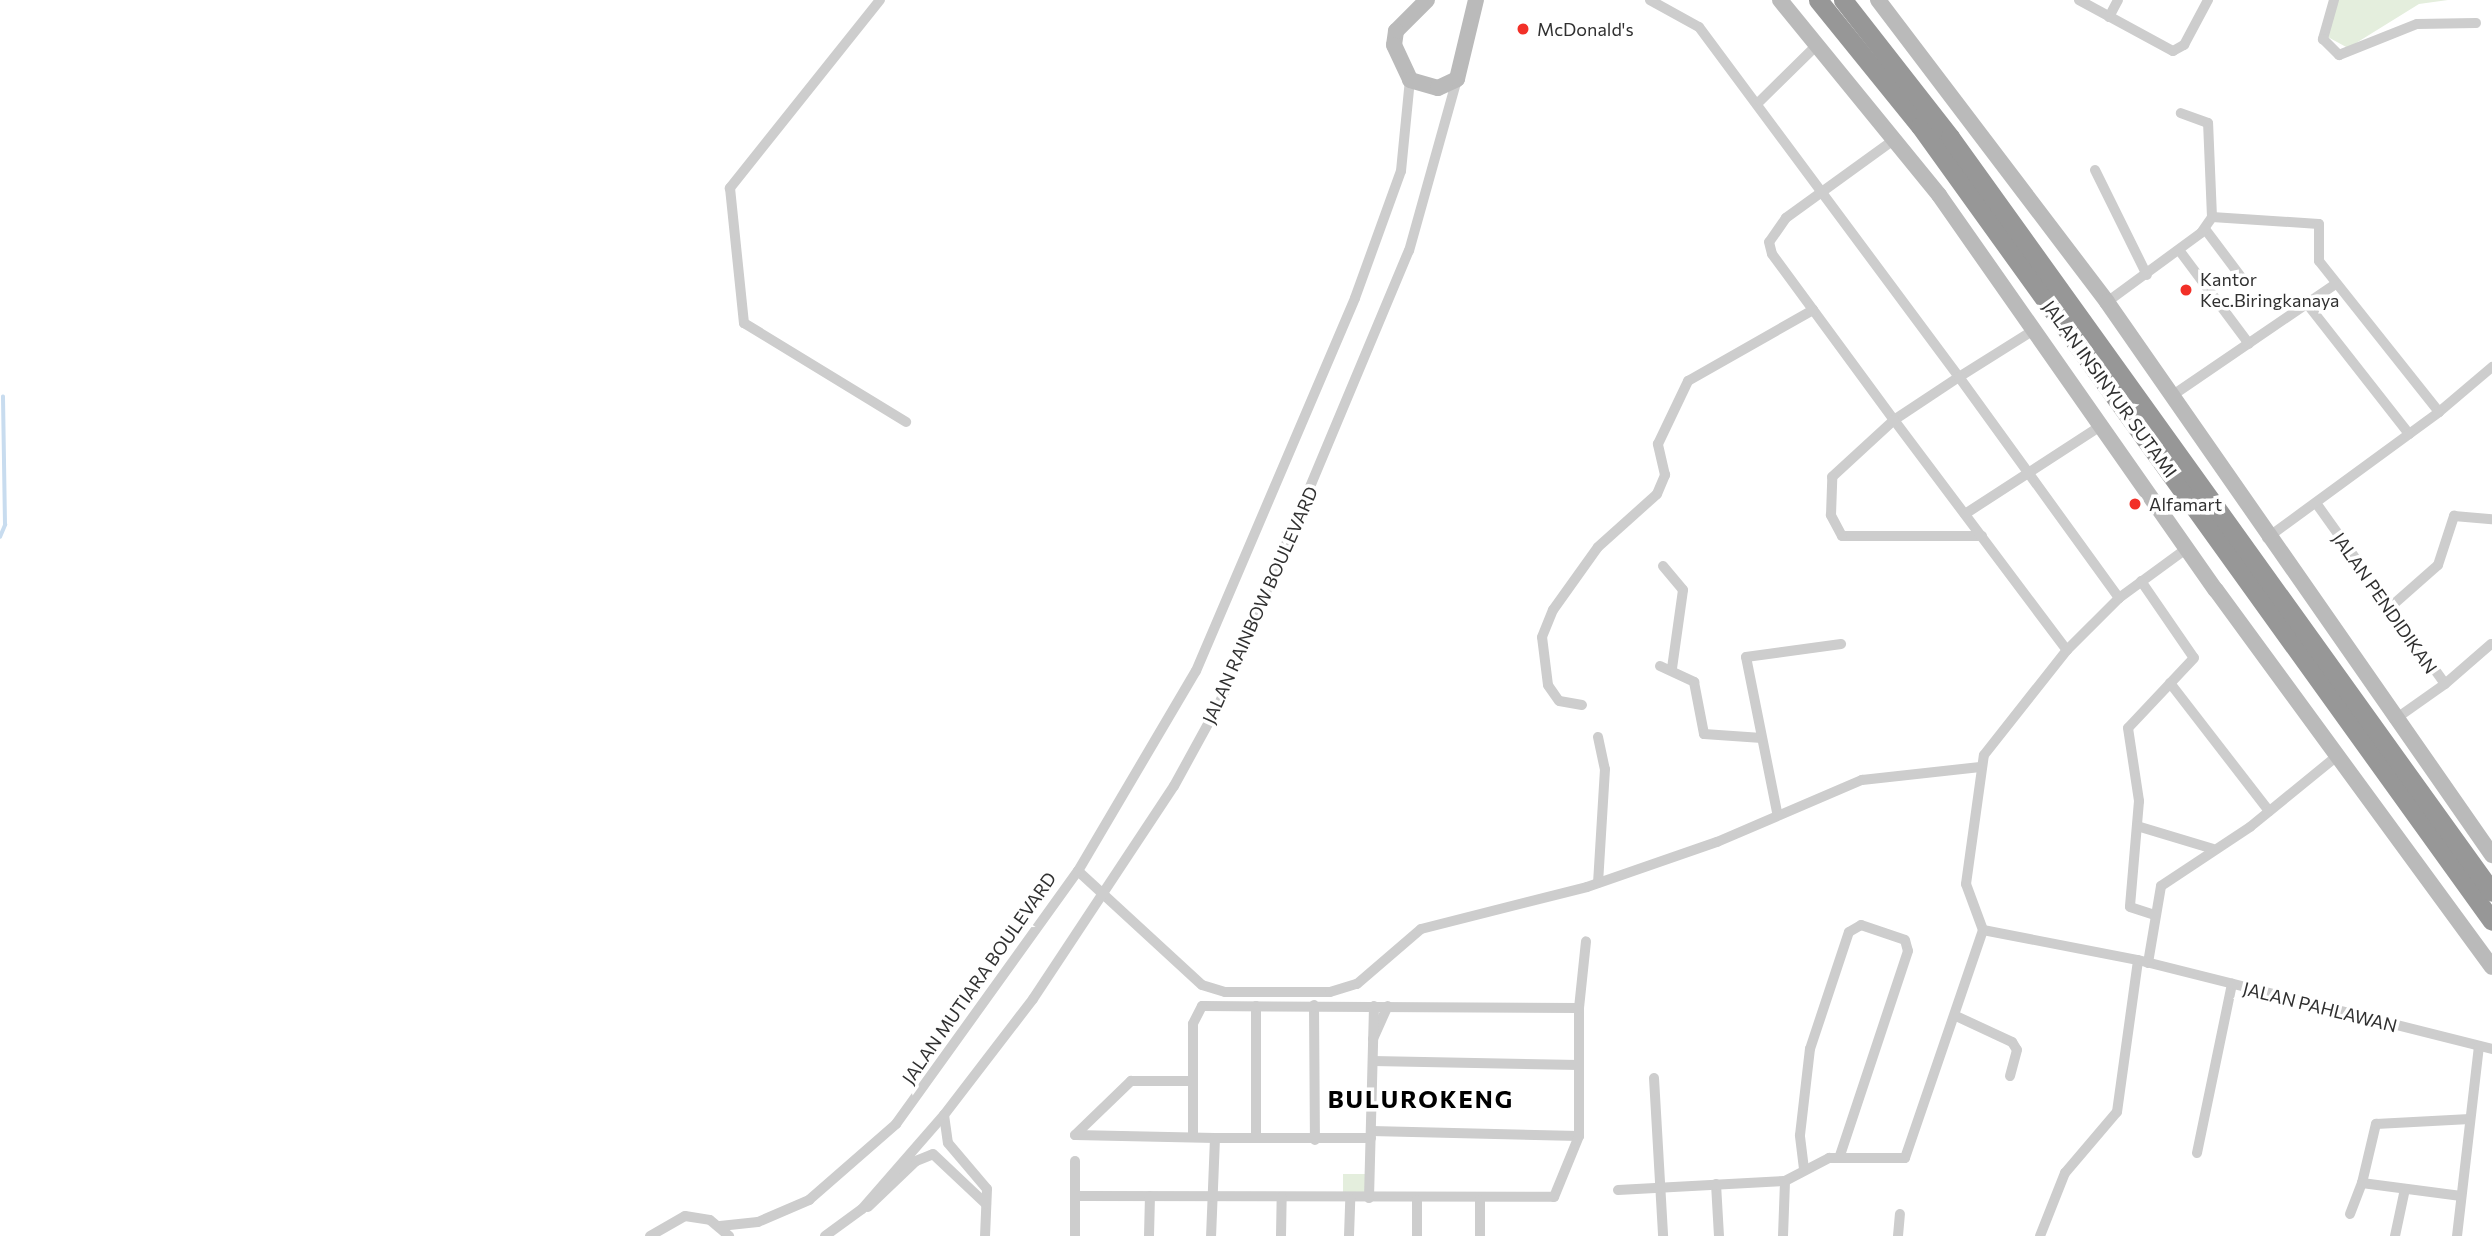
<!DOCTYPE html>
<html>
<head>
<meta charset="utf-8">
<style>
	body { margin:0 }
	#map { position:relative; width:2492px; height:1236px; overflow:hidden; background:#fff; font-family:Commissioner,sans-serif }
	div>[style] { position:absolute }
	.green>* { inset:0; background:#e4eedd }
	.stream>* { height:3.5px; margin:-1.75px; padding:0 1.75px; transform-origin:1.75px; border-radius:1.75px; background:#c8dcef }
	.street>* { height:10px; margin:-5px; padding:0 5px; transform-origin:5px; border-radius:5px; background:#cdcdcd }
	.secondary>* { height:16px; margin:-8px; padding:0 8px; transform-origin:8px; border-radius:8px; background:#bababa }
	.highway>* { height:19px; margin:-9.5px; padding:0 9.5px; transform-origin:9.5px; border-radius:9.5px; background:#979797 }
	.dots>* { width:19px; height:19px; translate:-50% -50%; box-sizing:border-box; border:4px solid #fff; border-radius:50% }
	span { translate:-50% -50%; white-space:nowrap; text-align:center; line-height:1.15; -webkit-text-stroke:7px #fff; paint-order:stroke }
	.poi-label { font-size:18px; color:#303030 }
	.left { translate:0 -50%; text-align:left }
	.street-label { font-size:18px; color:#303030 }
	.district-label { font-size:24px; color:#000; font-weight:700; letter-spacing:2px }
</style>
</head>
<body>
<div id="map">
	<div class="green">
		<div style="clip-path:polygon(2333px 0,2448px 0,2419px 4px,2348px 48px,2326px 36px)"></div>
		<div style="clip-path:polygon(1343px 1174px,1365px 1174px,1365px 1192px,1343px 1192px)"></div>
	</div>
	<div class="stream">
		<div style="left:0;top:537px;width:13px;rotate:-67deg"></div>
		<div style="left:5px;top:525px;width:128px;rotate:-90.9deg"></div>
	</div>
	<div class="street">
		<div style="left:880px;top:0;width:241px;rotate:128.6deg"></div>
		<div style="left:730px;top:188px;width:136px;rotate:84.1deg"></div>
		<div style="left:744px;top:323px;width:190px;rotate:31.4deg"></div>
		<div style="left:1650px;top:0;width:56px;rotate:28.9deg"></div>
		<div style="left:1699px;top:27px;width:436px;rotate:53.4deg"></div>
		<div style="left:1959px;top:377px;width:89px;rotate:-32.1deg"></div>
		<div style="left:2079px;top:0;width:107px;rotate:28.5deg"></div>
		<div style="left:2173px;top:51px;width:13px;rotate:-29deg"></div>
		<div style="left:2184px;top:45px;width:51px;rotate:-61.9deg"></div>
		<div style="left:2334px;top:0;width:41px;rotate:105.8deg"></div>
		<div style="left:2323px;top:39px;width:23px;rotate:45deg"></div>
		<div style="left:2339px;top:55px;width:84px;rotate:-21.7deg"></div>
		<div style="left:2417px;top:24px;width:59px;rotate:-1deg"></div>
		<div style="left:2109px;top:17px;width:19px;rotate:-62deg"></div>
		<div style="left:1760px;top:101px;width:80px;rotate:-44.5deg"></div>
		<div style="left:1895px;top:139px;width:135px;rotate:144.1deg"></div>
		<div style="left:1786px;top:218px;width:29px;rotate:125deg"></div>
		<div style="left:1769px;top:242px;width:12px;rotate:76deg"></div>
		<div style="left:1772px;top:254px;width:206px;rotate:53.7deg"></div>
		<div style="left:1894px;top:420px;width:78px;rotate:-33.5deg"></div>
		<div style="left:1959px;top:377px;width:273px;rotate:54.1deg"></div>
		<div style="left:2095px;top:170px;width:117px;rotate:63.7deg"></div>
		<div style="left:2212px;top:217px;width:107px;rotate:3.7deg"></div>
		<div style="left:2319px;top:224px;width:37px;rotate:90deg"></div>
		<div style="left:2319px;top:261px;width:193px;rotate:51.5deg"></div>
		<div style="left:2439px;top:412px;width:70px;rotate:-40.3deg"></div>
		<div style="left:2205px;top:229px;width:60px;rotate:53.1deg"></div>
		<div style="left:2179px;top:250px;width:117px;rotate:53.3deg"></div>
		<div style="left:2107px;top:302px;width:117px;rotate:-36.3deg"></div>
		<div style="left:2201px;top:233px;width:19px;rotate:-55deg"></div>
		<div style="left:2212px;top:217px;width:94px;rotate:-92.4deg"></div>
		<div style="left:2208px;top:123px;width:29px;rotate:-160deg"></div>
		<div style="left:2308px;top:305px;width:164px;rotate:51.9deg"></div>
		<div style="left:2173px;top:395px;width:197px;rotate:-34.3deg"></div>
		<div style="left:2316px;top:503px;width:222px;rotate:54.5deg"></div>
		<div style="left:2445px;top:684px;width:62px;rotate:144.8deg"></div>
		<div style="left:1965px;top:514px;width:163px;rotate:-33deg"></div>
		<div style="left:1982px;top:536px;width:140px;rotate:180deg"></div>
		<div style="left:1842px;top:536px;width:24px;rotate:-118deg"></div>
		<div style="left:1831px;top:515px;width:38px;rotate:-88deg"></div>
		<div style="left:1832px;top:477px;width:84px;rotate:-42.6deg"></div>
		<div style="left:1894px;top:420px;width:288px;rotate:53.1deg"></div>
		<div style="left:2267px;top:538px;width:213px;rotate:-36.2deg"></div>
		<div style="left:1663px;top:566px;width:31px;rotate:50deg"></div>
		<div style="left:1683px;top:590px;width:79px;rotate:98deg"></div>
		<div style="left:2141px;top:581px;width:93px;rotate:55.5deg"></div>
		<div style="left:2194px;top:658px;width:96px;rotate:133.3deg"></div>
		<div style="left:2128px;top:728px;width:74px;rotate:81.4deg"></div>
		<div style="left:2139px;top:801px;width:106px;rotate:94.9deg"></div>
		<div style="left:2130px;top:907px;width:26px;rotate:18deg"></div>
		<div style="left:2387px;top:610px;width:68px;rotate:-41.4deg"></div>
		<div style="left:2438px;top:565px;width:52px;rotate:-71.9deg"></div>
		<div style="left:2454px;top:516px;width:38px;rotate:5deg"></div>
		<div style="left:1660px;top:666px;width:38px;rotate:25deg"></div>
		<div style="left:1694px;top:682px;width:53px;rotate:79.1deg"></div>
		<div style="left:1704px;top:734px;width:58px;rotate:3.9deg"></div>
		<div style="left:2170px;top:683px;width:162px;rotate:52.3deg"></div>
		<div style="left:2445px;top:684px;width:61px;rotate:-41deg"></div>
		<div style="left:1582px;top:705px;width:23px;rotate:-170deg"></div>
		<div style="left:1559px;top:701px;width:19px;rotate:-125deg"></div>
		<div style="left:1548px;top:685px;width:48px;rotate:-97.1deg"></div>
		<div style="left:1542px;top:637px;width:29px;rotate:-68deg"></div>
		<div style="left:1553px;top:610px;width:77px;rotate:-54.5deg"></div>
		<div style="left:1598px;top:547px;width:79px;rotate:-41.9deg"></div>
		<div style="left:1657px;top:494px;width:21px;rotate:-67deg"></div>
		<div style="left:1665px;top:475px;width:32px;rotate:-103deg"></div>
		<div style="left:1658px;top:444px;width:70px;rotate:-64.5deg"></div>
		<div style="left:1688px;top:381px;width:144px;rotate:-29.6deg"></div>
		<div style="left:1598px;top:737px;width:33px;rotate:78deg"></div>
		<div style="left:1605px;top:769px;width:114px;rotate:93.5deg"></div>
		<div style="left:1777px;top:812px;width:158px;rotate:-101.3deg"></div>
		<div style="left:1746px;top:657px;width:96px;rotate:-7.8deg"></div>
		<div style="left:2137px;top:826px;width:79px;rotate:16.8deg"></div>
		<div style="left:1078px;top:871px;width:168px;rotate:42.6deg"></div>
		<div style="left:1202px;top:985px;width:24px;rotate:17deg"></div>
		<div style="left:1225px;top:992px;width:105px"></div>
		<div style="left:1330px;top:992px;width:28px;rotate:-17deg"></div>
		<div style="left:1357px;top:984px;width:84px;rotate:-40.7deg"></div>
		<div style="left:1421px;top:929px;width:171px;rotate:-14.2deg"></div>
		<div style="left:1587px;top:887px;width:138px;rotate:-19.1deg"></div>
		<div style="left:1717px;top:842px;width:158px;rotate:-23.2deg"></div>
		<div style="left:1862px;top:780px;width:119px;rotate:-6.3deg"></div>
		<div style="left:1983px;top:930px;width:49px;rotate:-110.3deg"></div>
		<div style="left:1966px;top:884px;width:130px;rotate:-82.1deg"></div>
		<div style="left:1984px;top:755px;width:134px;rotate:-51.7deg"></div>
		<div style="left:2067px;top:650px;width:74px;rotate:-45deg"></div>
		<div style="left:2119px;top:598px;width:83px;rotate:-36.2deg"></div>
		<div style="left:1983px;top:930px;width:158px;rotate:11deg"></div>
		<div style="left:2148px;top:963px;width:78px;rotate:-80.4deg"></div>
		<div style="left:2161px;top:886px;width:107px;rotate:-33.5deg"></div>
		<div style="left:2250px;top:827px;width:112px;rotate:-39.2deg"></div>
		<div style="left:1314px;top:1005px;width:135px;rotate:89.6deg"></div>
		<div style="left:1579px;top:1008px;width:67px;rotate:-84deg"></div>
		<div style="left:1956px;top:1016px;width:62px;rotate:24.9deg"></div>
		<div style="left:2012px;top:1042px;width:9px;rotate:58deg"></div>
		<div style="left:2017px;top:1050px;width:27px;rotate:105deg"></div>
		<div style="left:1373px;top:1039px;width:36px;rotate:-66deg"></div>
		<div style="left:1373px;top:1061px;width:206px;rotate:1.1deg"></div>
		<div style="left:1654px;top:1078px;width:158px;rotate:86.7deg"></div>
		<div style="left:944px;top:1115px;width:28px;rotate:82deg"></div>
		<div style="left:948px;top:1143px;width:60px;rotate:49.7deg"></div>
		<div style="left:987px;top:1189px;width:47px;rotate:92.4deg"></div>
		<div style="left:1371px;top:1131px;width:208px;rotate:1.4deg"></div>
		<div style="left:1075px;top:1135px;width:140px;rotate:1.2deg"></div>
		<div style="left:1215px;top:1138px;width:98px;rotate:92.3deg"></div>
		<div style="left:1075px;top:1135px;width:78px;rotate:-44deg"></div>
		<div style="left:1131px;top:1081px;width:62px"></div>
		<div style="left:1256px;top:1137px;width:131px;rotate:-90deg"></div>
		<div style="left:1215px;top:1138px;width:156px"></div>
		<div style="left:2197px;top:1153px;width:173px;rotate:-78.3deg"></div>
		<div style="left:1804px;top:1169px;width:34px;rotate:-97deg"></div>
		<div style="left:1800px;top:1135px;width:87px;rotate:-83.4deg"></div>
		<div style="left:1810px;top:1049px;width:123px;rotate:-71.6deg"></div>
		<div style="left:1849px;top:932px;width:14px;rotate:-30deg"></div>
		<div style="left:1861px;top:925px;width:46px;rotate:18.8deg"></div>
		<div style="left:1905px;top:940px;width:11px;rotate:75deg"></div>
		<div style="left:1908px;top:951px;width:216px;rotate:108.4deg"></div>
		<div style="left:2362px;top:1183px;width:61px;rotate:-76.7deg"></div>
		<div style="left:2376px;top:1124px;width:94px;rotate:-3deg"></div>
		<div style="left:1716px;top:1184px;width:52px;rotate:86.7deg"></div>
		<div style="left:1618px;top:1190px;width:167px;rotate:-3.1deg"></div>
		<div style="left:1785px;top:1181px;width:50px;rotate:-27.6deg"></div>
		<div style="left:1829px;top:1158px;width:76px"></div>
		<div style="left:1905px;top:1158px;width:241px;rotate:-71.1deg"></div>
		<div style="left:1075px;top:1196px;width:479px;rotate:0.1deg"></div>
		<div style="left:1554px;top:1197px;width:66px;rotate:-67.7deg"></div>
		<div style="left:1579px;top:1136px;width:128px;rotate:-90deg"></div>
		<div style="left:1579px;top:1008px;width:377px;rotate:-179.7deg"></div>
		<div style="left:1202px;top:1006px;width:20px;rotate:117deg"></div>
		<div style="left:1193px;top:1024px;width:113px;rotate:90deg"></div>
		<div style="left:1369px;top:1198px;width:192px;rotate:-88.5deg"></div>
		<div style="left:1480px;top:1200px;width:36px;rotate:90deg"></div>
		<div style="left:868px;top:1207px;width:66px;rotate:-43.8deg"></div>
		<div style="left:916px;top:1161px;width:18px;rotate:-22deg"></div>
		<div style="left:933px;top:1154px;width:73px;rotate:43.3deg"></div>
		<div style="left:2350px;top:1214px;width:33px;rotate:-69deg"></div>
		<div style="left:2362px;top:1183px;width:100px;rotate:7.5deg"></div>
		<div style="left:720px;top:1226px;width:38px;rotate:-6deg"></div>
		<div style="left:758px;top:1222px;width:56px;rotate:-23.3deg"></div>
		<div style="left:809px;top:1200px;width:116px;rotate:-41.1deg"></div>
		<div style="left:896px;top:1124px;width:312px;rotate:-54.3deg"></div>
		<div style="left:1078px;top:871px;width:232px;rotate:-59.5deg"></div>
		<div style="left:1196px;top:671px;width:405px;rotate:-66.9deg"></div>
		<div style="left:1355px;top:298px;width:135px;rotate:-70.1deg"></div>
		<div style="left:1401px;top:171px;width:91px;rotate:-84.4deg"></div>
		<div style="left:650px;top:1236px;width:40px;rotate:-29.7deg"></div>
		<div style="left:685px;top:1216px;width:25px;rotate:9deg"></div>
		<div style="left:710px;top:1220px;width:25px;rotate:40deg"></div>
		<div style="left:825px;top:1236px;width:46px;rotate:-36.1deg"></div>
		<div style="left:862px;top:1209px;width:125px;rotate:-48.9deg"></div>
		<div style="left:944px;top:1115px;width:146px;rotate:-52.5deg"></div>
		<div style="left:1033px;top:999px;width:255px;rotate:-56.5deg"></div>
		<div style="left:1174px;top:786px;width:96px;rotate:-61.3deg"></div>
		<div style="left:1220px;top:702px;width:489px;rotate:-67.3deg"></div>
		<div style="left:1409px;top:251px;width:179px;rotate:-74.4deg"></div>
		<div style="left:1075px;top:1236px;width:75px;rotate:-90deg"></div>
		<div style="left:1149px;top:1236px;width:40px;rotate:-88.6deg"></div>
		<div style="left:1281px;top:1236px;width:39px;rotate:-89deg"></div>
		<div style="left:1349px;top:1236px;width:37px;rotate:-88deg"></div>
		<div style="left:1417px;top:1236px;width:36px;rotate:-90deg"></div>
		<div style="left:1783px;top:1236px;width:55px;rotate:-87.9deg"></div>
		<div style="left:1898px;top:1236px;width:22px;rotate:-85deg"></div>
		<div style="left:2040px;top:1236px;width:68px;rotate:-68.4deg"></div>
		<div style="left:2065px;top:1173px;width:80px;rotate:-49.6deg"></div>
		<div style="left:2117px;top:1112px;width:153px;rotate:-82.1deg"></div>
		<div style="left:2138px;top:960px;width:365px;rotate:14.1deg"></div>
		<div style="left:2395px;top:1236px;width:48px;rotate:-78deg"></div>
		<div style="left:2457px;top:1236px;width:191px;rotate:-83.4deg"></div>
	</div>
	<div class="secondary">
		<div style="left:1427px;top:0;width:44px;rotate:135deg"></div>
		<div style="left:1396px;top:31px;width:14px;rotate:98deg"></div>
		<div style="left:1394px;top:45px;width:38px;rotate:65deg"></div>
		<div style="left:1410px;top:80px;width:29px;rotate:16deg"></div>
		<div style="left:1438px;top:88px;width:21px;rotate:-25deg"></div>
		<div style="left:1457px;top:79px;width:81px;rotate:-76.5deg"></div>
		<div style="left:1780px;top:0;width:252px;rotate:50.8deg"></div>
		<div style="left:1939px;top:195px;width:482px;rotate:55deg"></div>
		<div style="left:2216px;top:590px;width:467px;rotate:53.8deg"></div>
		<div style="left:1878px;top:0;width:379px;rotate:52.8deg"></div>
		<div style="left:2107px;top:302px;width:674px;rotate:55.15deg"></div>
	</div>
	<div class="highway">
		<div style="left:1818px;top:0;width:162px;rotate:51deg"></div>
		<div style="left:1920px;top:126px;width:979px;rotate:54.27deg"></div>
		<div style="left:1843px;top:0;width:174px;rotate:52deg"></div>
		<div style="left:1950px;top:137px;width:929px;rotate:54.33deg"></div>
	</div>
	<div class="dots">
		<div style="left:1523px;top:29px;background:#f23028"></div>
		<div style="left:2186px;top:290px;background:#f23028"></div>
		<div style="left:2135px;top:504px;background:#f23028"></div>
	</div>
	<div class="poi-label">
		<span class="left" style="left:1537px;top:29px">McDonald's</span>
		<span class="left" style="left:2200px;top:290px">Kantor<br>Kec.Biringkanaya</span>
		<span class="left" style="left:2149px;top:504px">Alfamart</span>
	</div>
	<div class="street-label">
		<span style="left:2110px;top:389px;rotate:54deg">JALAN INSINYUR SUTAMI</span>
		<span style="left:2385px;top:603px;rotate:55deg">JALAN PENDIDIKAN</span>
		<span style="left:1260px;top:605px;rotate:-66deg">JALAN RAINBOW BOULEVARD</span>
		<span style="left:979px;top:978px;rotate:-55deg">JALAN MUTIARA BOULEVARD</span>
		<span style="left:2320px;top:1007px;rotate:14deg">JALAN PAHLAWAN</span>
	</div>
	<div class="district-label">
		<span style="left:1421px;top:1099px">BULUROKENG</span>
	</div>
</div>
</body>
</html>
